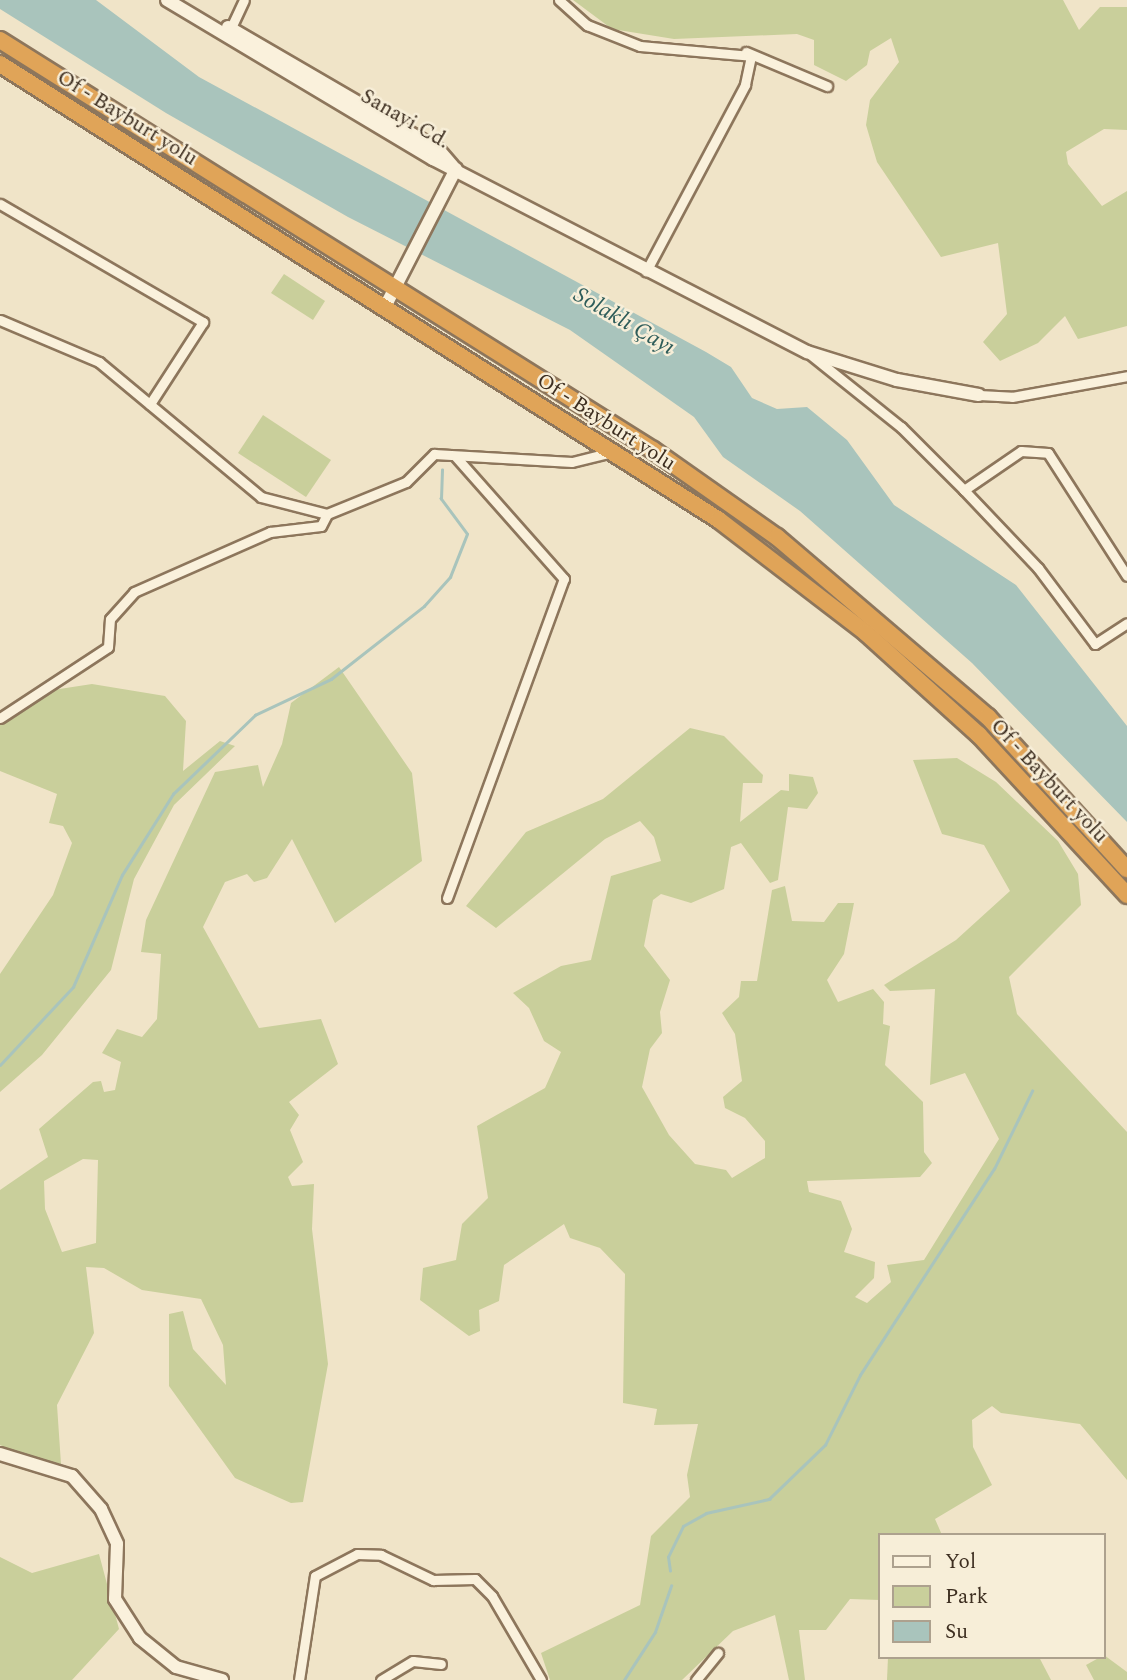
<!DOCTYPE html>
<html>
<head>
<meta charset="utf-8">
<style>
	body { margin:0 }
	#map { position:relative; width:1127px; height:1680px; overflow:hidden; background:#f0e4c8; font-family:Spectral,serif }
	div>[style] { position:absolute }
	.green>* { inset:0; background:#c9cf9b }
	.water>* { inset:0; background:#a9c4bc }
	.stream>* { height:2.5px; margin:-1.25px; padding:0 1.25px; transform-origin:1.25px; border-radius:1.25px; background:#a9c4bc }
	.roads { filter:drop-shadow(2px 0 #8d765c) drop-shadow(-2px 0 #8d765c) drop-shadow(0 2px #8d765c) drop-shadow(0 -2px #8d765c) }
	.street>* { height:9px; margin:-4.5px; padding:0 4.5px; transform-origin:4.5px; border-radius:4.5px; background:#faf1dc }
	.secondary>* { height:12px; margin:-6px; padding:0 6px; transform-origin:6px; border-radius:6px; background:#faf1dc }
	.highway>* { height:16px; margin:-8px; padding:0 8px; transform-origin:8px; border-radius:8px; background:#e0a458 }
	span { translate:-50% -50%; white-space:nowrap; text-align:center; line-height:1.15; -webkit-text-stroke:5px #f7eed8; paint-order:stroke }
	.street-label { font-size:21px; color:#3d2e20 }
	.water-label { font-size:23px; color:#2f5d5a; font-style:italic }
	.legend { position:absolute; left:878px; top:1533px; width:228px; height:126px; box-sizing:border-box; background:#f7eed8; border:2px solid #ada18e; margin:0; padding:9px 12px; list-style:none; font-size:21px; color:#3d2e20 }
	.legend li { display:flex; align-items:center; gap:14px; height:35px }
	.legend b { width:35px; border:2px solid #ada18e }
</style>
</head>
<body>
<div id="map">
	<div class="green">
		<div style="clip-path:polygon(573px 0,1063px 0,1079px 30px,1100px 7px,1127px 7px,1127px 130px,1104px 129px,1066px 152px,1068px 164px,1102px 206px,1127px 191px,1127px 326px,1078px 339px,1065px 316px,1038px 343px,1000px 361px,983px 342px,1007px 314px,998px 243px,941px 257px,877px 162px,866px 125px,870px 100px,899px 62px,891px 38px,870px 51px,867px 65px,846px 81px,814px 65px,814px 40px,797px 34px,674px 39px,612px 29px)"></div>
		<div style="clip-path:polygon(284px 274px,325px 301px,313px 320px,271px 293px)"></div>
		<div style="clip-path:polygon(263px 415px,331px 460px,306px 497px,238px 453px)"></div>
		<div style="clip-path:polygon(evenodd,339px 667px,412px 773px,422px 861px,335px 923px,292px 839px,267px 878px,254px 882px,247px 874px,225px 882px,203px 927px,259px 1028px,321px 1019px,338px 1064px,289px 1102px,299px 1115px,290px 1130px,303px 1162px,288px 1177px,292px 1186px,314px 1184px,312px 1229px,328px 1364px,303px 1502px,291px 1503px,235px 1478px,169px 1386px,169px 1314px,183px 1311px,193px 1349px,226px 1385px,223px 1345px,201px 1299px,142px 1290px,104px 1268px,86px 1267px,94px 1333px,57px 1405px,61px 1464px,24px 1456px,0 1445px,0 1190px,48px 1157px,39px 1129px,93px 1082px,101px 1081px,104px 1092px,115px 1090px,121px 1062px,102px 1053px,117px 1029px,142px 1037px,157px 1019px,161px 954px,141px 952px,146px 920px,215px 772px,258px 765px,263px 787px,282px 744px,291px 703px,339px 667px,83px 1159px,98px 1160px,96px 1243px,62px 1252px,45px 1209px,44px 1181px,83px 1159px)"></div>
		<div style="clip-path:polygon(92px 684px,165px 696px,186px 721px,183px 771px,220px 741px,235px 746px,174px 805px,134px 879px,111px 970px,42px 1055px,0 1092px,0 974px,53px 895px,72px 843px,63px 826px,49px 823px,57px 794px,0 771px,0 724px,53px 690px)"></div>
		<div style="clip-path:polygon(690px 728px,724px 736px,763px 775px,762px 783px,743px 783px,740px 822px,781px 790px,789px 791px,789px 774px,813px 777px,818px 793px,807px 809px,788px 807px,778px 880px,770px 883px,741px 843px,731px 847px,724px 889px,691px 903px,661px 894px,653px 900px,644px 946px,670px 980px,660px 1012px,662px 1033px,650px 1049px,642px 1087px,669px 1135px,695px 1164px,726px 1170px,732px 1178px,765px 1158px,765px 1141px,745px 1118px,725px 1108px,723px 1097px,742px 1081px,735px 1034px,722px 1013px,739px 997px,741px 981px,757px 981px,772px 890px,785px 886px,792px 921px,824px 922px,838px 903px,854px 903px,844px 954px,827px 980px,838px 1002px,873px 989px,884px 1002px,883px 1024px,890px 1026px,885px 1065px,923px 1102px,924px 1152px,932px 1163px,920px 1177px,807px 1181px,809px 1192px,841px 1201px,852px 1229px,844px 1252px,875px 1262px,874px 1278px,855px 1297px,867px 1303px,891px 1282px,887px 1265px,924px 1260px,999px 1139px,965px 1073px,930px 1085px,935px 989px,890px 991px,884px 985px,956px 940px,1010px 891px,984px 845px,942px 834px,913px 760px,957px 758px,996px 782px,1058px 841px,1078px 874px,1081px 905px,1009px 977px,1017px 1014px,1127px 1132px,1127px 1480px,1080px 1424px,1001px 1413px,992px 1406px,972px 1420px,973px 1447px,992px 1485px,935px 1519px,942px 1535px,880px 1535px,880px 1600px,850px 1599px,826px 1630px,799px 1630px,805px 1680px,789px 1680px,775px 1615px,733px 1631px,682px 1680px,550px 1680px,541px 1653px,640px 1605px,651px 1536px,690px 1497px,687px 1475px,698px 1424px,654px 1425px,657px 1409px,623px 1403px,625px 1274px,600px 1248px,570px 1238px,564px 1224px,504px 1265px,499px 1301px,479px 1310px,480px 1331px,469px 1336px,420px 1300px,423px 1268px,456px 1260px,462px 1224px,488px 1198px,477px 1126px,545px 1088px,561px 1052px,544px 1041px,529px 1008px,513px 993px,561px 966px,591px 960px,611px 876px,661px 861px,654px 837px,640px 821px,605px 839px,496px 928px,466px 906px,526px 832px,603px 799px)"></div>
		<div style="clip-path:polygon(99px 1554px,119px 1629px,72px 1680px,0 1680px,0 1557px,32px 1573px)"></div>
		<div style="clip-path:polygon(1104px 1655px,1127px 1672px,1127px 1680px,1094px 1680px,1086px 1665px)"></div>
		<div style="clip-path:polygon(888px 1657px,1039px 1657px,1051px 1680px,887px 1680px)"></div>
	</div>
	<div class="water">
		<div style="clip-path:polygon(0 0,96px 0,199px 77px,706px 352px,731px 367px,752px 398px,777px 409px,807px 407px,847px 440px,894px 505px,1016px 585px,1127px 726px,1127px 822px,972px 663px,800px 511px,723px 457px,694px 417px,570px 330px,348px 217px,166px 113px,0 9px)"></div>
	</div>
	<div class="stream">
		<div style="left:0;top:1065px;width:107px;rotate:-46.9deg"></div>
		<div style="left:73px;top:987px;width:122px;rotate:-66.4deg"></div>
		<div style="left:122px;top:875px;width:96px;rotate:-57.8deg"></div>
		<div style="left:173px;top:794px;width:114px;rotate:-43.9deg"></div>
		<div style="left:255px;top:715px;width:84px;rotate:-25.3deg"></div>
		<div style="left:331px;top:679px;width:118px;rotate:-38.1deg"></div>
		<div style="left:424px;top:606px;width:39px;rotate:-48deg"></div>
		<div style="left:450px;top:577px;width:46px;rotate:-68.4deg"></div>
		<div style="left:467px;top:534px;width:44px;rotate:-126.6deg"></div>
		<div style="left:441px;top:499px;width:29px;rotate:-88deg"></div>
		<div style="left:670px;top:1571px;width:14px;rotate:-98deg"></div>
		<div style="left:668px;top:1557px;width:34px;rotate:-64deg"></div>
		<div style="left:683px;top:1526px;width:26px;rotate:-29deg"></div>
		<div style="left:706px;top:1513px;width:65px;rotate:-12.5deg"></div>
		<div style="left:769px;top:1499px;width:78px;rotate:-44deg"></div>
		<div style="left:825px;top:1445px;width:78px;rotate:-63.4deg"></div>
		<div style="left:860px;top:1375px;width:246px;rotate:-57deg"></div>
		<div style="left:994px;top:1169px;width:87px;rotate:-64deg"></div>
		<div style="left:624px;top:1680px;width:57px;rotate:-57.1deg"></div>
		<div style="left:655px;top:1632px;width:49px;rotate:-70.8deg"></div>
	</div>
	<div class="roads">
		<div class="street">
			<div style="left:559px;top:0;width:38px;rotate:42deg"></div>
			<div style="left:587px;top:25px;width:57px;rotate:21.6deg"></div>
			<div style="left:640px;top:46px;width:111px;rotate:5.1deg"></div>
			<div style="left:751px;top:56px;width:30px;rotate:102deg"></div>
			<div style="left:745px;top:85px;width:211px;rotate:118deg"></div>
			<div style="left:229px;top:32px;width:35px;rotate:-65deg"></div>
			<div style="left:746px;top:52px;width:88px;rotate:22.8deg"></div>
			<div style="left:0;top:204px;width:235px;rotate:30.2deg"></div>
			<div style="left:203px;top:322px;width:98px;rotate:122.9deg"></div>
			<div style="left:0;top:320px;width:108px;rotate:23deg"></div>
			<div style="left:99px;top:362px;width:211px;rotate:39.8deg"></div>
			<div style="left:261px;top:497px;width:68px;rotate:14.4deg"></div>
			<div style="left:811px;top:355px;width:115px;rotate:38.7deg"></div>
			<div style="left:901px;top:427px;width:89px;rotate:45deg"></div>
			<div style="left:964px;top:490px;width:108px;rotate:46.5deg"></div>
			<div style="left:1038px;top:568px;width:95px;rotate:53.1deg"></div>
			<div style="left:1095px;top:644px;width:38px;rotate:-33deg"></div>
			<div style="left:979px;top:395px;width:33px;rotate:3deg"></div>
			<div style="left:1012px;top:397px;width:117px;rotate:-10.3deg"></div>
			<div style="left:964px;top:490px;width:69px;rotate:-34.4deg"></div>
			<div style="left:1021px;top:451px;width:27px;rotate:4deg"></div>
			<div style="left:1048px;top:453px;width:146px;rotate:57.3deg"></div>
			<div style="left:0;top:718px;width:129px;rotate:-33.3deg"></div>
			<div style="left:108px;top:647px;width:28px;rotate:-86deg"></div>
			<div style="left:110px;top:619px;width:36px;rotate:-48deg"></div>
			<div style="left:134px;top:592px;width:149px;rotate:-23.8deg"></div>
			<div style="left:270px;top:532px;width:51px;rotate:-6.7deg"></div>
			<div style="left:321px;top:526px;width:13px;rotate:-63deg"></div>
			<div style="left:327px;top:514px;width:85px;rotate:-22.1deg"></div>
			<div style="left:406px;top:482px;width:40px;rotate:-45deg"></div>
			<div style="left:434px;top:454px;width:138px;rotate:3.3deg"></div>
			<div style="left:572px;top:462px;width:41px;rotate:-14deg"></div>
			<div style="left:447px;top:898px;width:340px;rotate:-69.9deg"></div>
			<div style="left:564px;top:579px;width:163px;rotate:-131.5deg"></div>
			<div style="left:299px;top:1680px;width:105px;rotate:-81.3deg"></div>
			<div style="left:315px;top:1576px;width:47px;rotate:-27.6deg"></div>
			<div style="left:357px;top:1554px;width:24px;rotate:2deg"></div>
			<div style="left:381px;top:1555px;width:58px;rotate:25.7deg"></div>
			<div style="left:433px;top:1580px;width:42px;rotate:-1.4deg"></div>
			<div style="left:475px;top:1579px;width:24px;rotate:45deg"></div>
			<div style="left:492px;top:1596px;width:97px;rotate:59.7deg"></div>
			<div style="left:381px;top:1680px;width:37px;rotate:-31deg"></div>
			<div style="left:413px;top:1661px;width:28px;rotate:6deg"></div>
			<div style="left:696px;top:1680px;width:35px;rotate:-51deg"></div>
		</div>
		<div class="secondary">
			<div style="left:167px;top:0;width:310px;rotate:30.9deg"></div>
			<div style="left:433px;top:159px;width:421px;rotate:27.3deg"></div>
			<div style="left:807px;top:352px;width:94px;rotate:17.3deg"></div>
			<div style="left:897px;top:380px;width:83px;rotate:10.4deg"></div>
			<div style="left:228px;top:27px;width:243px;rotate:30.2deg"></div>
			<div style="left:438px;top:149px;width:23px;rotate:49deg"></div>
			<div style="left:386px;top:305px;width:153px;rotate:-62.8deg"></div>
			<div style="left:0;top:1454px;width:75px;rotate:17deg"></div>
			<div style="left:72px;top:1476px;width:44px;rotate:48.7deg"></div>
			<div style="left:101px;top:1509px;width:38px;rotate:65deg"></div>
			<div style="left:117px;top:1544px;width:55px;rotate:92.1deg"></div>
			<div style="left:115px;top:1599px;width:46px;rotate:57.3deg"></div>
			<div style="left:140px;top:1638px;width:46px;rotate:38.9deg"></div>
			<div style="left:176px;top:1667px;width:48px;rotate:15.8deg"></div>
		</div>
		<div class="highway">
			<div style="left:0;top:40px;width:771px;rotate:32.12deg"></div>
			<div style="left:653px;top:450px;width:151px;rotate:35.1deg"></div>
			<div style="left:777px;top:537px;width:277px;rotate:40.5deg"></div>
			<div style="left:988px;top:717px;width:206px;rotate:47.6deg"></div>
			<div style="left:0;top:64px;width:851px;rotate:32.38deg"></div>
			<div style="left:719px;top:520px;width:185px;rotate:37.5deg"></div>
			<div style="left:866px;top:633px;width:152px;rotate:42.1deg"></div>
			<div style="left:979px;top:735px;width:218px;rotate:47.2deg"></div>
		</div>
	</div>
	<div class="street-label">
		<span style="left:127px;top:118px;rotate:32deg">Of - Bayburt yolu</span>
		<span style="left:405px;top:119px;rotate:30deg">Sanayi Cd.</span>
		<span style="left:606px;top:422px;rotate:33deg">Of - Bayburt yolu</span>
		<span style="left:1049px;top:781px;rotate:47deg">Of - Bayburt yolu</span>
	</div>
	<div class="water-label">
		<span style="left:624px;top:322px;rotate:30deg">Solaklı Çayı</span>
	</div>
	<ul class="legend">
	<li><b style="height:9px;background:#faf1dc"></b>Yol</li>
	<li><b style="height:19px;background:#c9cf9b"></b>Park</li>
	<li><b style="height:19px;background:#a9c4bc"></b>Su</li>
	</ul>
</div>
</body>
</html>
